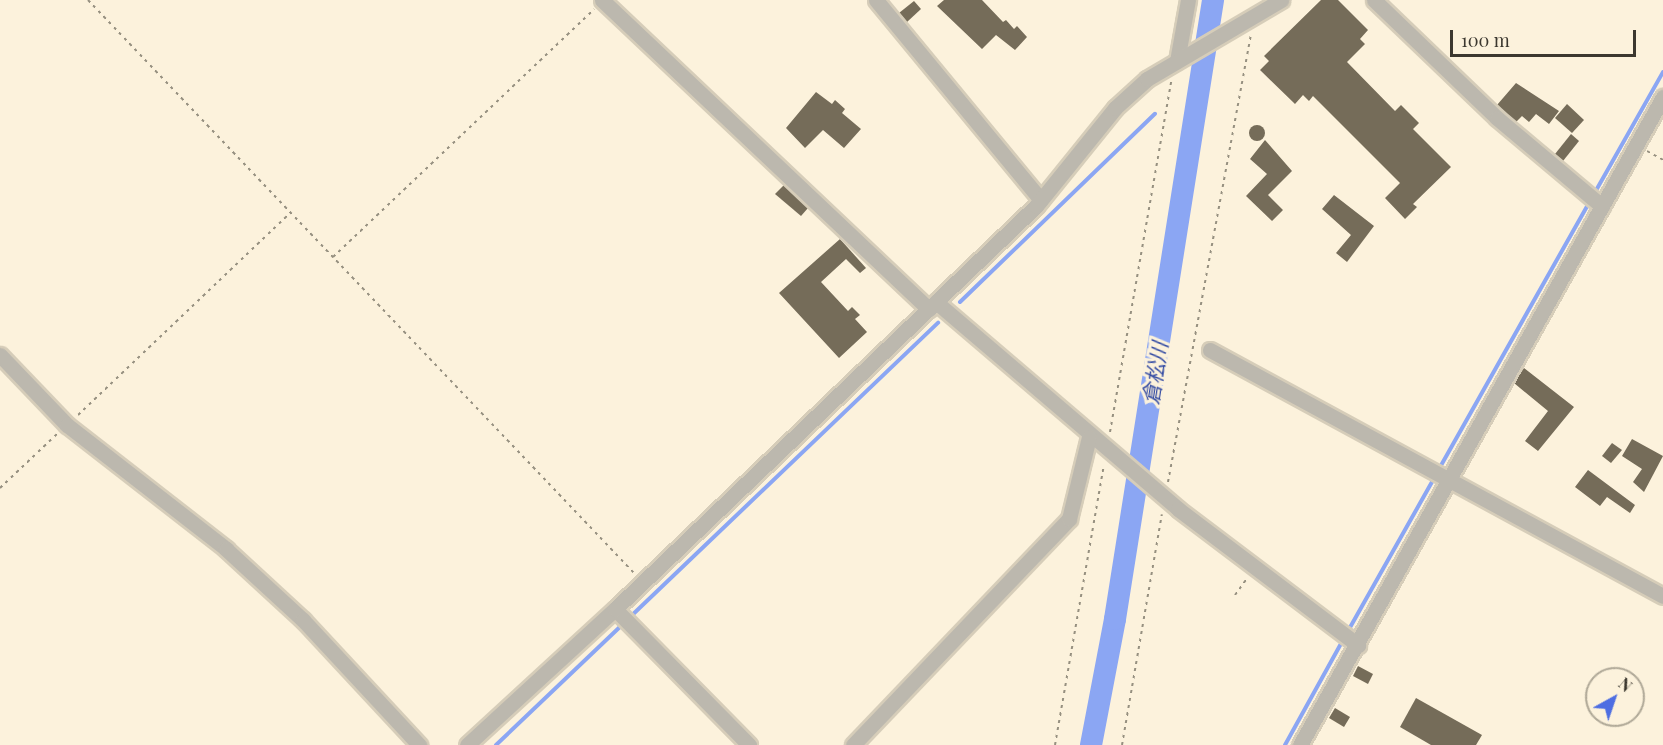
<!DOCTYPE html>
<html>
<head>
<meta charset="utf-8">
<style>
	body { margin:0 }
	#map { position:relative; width:1663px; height:745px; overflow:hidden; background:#fcf2dc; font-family:"Playfair Display","Noto Sans JP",serif }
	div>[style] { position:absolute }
	.stream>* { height:4px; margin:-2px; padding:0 2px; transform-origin:2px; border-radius:2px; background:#8ba6f3 }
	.river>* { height:22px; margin:-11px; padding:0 11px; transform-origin:11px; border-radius:11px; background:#8ba6f3 }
	.building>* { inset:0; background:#756c59 }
	.round { border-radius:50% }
	.path>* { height:2px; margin-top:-1px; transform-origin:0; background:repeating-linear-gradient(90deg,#969080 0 3px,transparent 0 7.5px) }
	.roads { filter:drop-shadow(2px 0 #d6cdb9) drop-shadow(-2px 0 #d6cdb9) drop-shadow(0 2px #d6cdb9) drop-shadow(0 -2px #d6cdb9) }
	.minor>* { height:15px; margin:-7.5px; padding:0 7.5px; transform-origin:7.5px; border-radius:7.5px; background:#bcb8ae }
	span { translate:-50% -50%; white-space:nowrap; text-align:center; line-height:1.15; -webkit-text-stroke:6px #fcf2dc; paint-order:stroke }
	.water-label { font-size:21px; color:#334ba3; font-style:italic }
	.north { position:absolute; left:1585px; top:667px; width:60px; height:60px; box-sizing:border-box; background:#fcf2dc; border:2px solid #afa897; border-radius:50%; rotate:40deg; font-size:16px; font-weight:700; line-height:24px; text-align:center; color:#3c382f }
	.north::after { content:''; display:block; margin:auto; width:21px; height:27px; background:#4e6ee2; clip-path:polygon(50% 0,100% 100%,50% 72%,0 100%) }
	.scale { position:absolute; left:1450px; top:30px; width:186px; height:27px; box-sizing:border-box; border:3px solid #3c382f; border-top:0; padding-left:8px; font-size:18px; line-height:21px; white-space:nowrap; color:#3c382f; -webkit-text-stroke:4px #fcf2dc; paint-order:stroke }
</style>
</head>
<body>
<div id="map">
	<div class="stream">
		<div style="left:1594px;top:194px;width:140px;rotate:-60.5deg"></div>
		<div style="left:960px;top:302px;width:271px;rotate:-44deg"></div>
		<div style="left:1439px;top:469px;width:308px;rotate:-60.6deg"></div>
		<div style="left:628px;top:619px;width:429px;rotate:-43.7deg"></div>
		<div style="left:1348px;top:631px;width:179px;rotate:-60.6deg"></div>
		<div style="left:496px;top:745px;width:175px;rotate:-43.6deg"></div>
		<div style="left:1285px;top:745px;width:120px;rotate:-61.1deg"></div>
	</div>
	<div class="river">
		<div style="left:1091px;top:745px;width:128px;rotate:-79.2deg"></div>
		<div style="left:1115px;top:619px;width:627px;rotate:-81deg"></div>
	</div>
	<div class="building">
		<div style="clip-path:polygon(944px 0,982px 0,1003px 22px,1006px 20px,1014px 29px,1017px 26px,1027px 37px,1015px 50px,996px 35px,982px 49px,937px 6px)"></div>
		<div style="clip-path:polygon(1321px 0,1338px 0,1368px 30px,1360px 39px,1365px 44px,1347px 62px,1395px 111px,1401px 105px,1419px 123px,1413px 129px,1451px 167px,1413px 204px,1417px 207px,1405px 219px,1385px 198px,1400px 183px,1313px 96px,1309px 101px,1303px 95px,1295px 104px,1260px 70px,1269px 61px,1264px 56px)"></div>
		<div style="clip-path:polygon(914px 1px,921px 9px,907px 22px,899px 13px)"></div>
		<div style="clip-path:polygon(1516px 83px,1559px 111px,1549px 124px,1536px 114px,1529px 122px,1522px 116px,1516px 122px,1497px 105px)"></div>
		<div style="clip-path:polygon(816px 92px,832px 104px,835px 100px,845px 109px,842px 113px,861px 129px,844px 148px,823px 130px,805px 148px,786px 128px)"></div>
		<div style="clip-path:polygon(1567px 104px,1584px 120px,1572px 133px,1555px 118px)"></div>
		<div class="round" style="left:1249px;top:125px;width:16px;height:16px"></div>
		<div style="clip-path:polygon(1571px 134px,1579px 141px,1563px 161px,1555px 154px)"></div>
		<div style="clip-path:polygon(1265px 140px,1292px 171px,1268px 195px,1283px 210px,1272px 221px,1246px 196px,1267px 174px,1250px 159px)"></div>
		<div style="clip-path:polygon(784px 185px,808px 208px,801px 216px,775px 194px)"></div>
		<div style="clip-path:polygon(1334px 195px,1374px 226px,1347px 262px,1336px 253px,1351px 235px,1322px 209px)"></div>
		<div style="clip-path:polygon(840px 239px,866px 268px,860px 273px,846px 259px,821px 282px,848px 311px,852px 307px,860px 315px,855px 319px,867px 332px,839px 358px,779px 293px)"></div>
		<div style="clip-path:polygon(1524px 368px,1574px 407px,1538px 451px,1525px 441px,1548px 411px,1514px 383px)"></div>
		<div style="clip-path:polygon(1632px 439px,1663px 456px,1644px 492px,1633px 482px,1642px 469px,1622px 456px)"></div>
		<div style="clip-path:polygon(1612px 443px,1622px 450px,1611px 463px,1602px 456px)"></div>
		<div style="clip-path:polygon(1588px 470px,1635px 505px,1630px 513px,1607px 497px,1600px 506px,1575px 487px)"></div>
		<div style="clip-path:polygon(1358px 666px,1373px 674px,1368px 684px,1353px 676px)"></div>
		<div style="clip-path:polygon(1416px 698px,1482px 735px,1476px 745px,1431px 745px,1400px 727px)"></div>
		<div style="clip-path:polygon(1335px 708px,1350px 717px,1344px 727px,1329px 718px)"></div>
	</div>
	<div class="path">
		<div style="left:88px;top:0;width:793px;rotate:46.38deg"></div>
		<div style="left:1647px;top:151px;width:18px;rotate:29deg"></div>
		<div style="left:333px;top:257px;width:360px;rotate:-43.5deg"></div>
		<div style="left:78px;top:415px;width:294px;rotate:-43.6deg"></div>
		<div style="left:1110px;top:432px;width:356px;rotate:-80.1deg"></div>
		<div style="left:1168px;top:482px;width:456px;rotate:-79.5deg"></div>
		<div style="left:0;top:488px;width:80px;rotate:-43.5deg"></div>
		<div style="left:1235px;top:595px;width:22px;rotate:-54deg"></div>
		<div style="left:1055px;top:745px;width:284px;rotate:-80.1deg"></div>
		<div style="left:1122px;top:745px;width:234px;rotate:-80.2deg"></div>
	</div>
	<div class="roads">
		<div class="minor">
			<div style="left:602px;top:0;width:450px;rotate:43.4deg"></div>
			<div style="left:876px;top:0;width:259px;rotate:50.5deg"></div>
			<div style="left:1374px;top:0;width:170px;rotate:43.8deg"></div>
			<div style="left:1497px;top:118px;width:137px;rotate:40deg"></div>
			<div style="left:1177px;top:61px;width:62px;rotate:-79.8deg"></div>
			<div style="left:936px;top:302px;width:318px;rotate:40.5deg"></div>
			<div style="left:1178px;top:509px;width:226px;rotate:37.1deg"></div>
			<div style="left:1210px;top:350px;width:515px;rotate:28.5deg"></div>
			<div style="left:0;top:355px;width:97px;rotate:46.3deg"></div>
			<div style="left:67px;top:425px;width:202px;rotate:37.9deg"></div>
			<div style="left:226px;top:549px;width:105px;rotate:42.7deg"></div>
			<div style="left:303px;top:620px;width:171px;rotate:47.1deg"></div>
			<div style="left:615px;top:609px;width:191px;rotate:45.4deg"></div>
			<div style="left:467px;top:745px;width:201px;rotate:-42.6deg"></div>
			<div style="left:615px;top:609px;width:583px;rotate:-43.75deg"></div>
			<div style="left:1036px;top:206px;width:126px;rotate:-51.1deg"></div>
			<div style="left:1115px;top:108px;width:43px;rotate:-42.2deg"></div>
			<div style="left:1147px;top:79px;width:156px;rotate:-30.5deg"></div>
			<div style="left:853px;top:745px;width:313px;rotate:-46.3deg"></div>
			<div style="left:1069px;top:519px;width:84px;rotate:-76.3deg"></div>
			<div style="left:1300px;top:745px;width:743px;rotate:-60.74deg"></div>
		</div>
	</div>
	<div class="water-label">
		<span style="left:1154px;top:373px;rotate:-81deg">倉松川</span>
	</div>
	<div class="north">N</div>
	<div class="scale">100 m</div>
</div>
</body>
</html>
